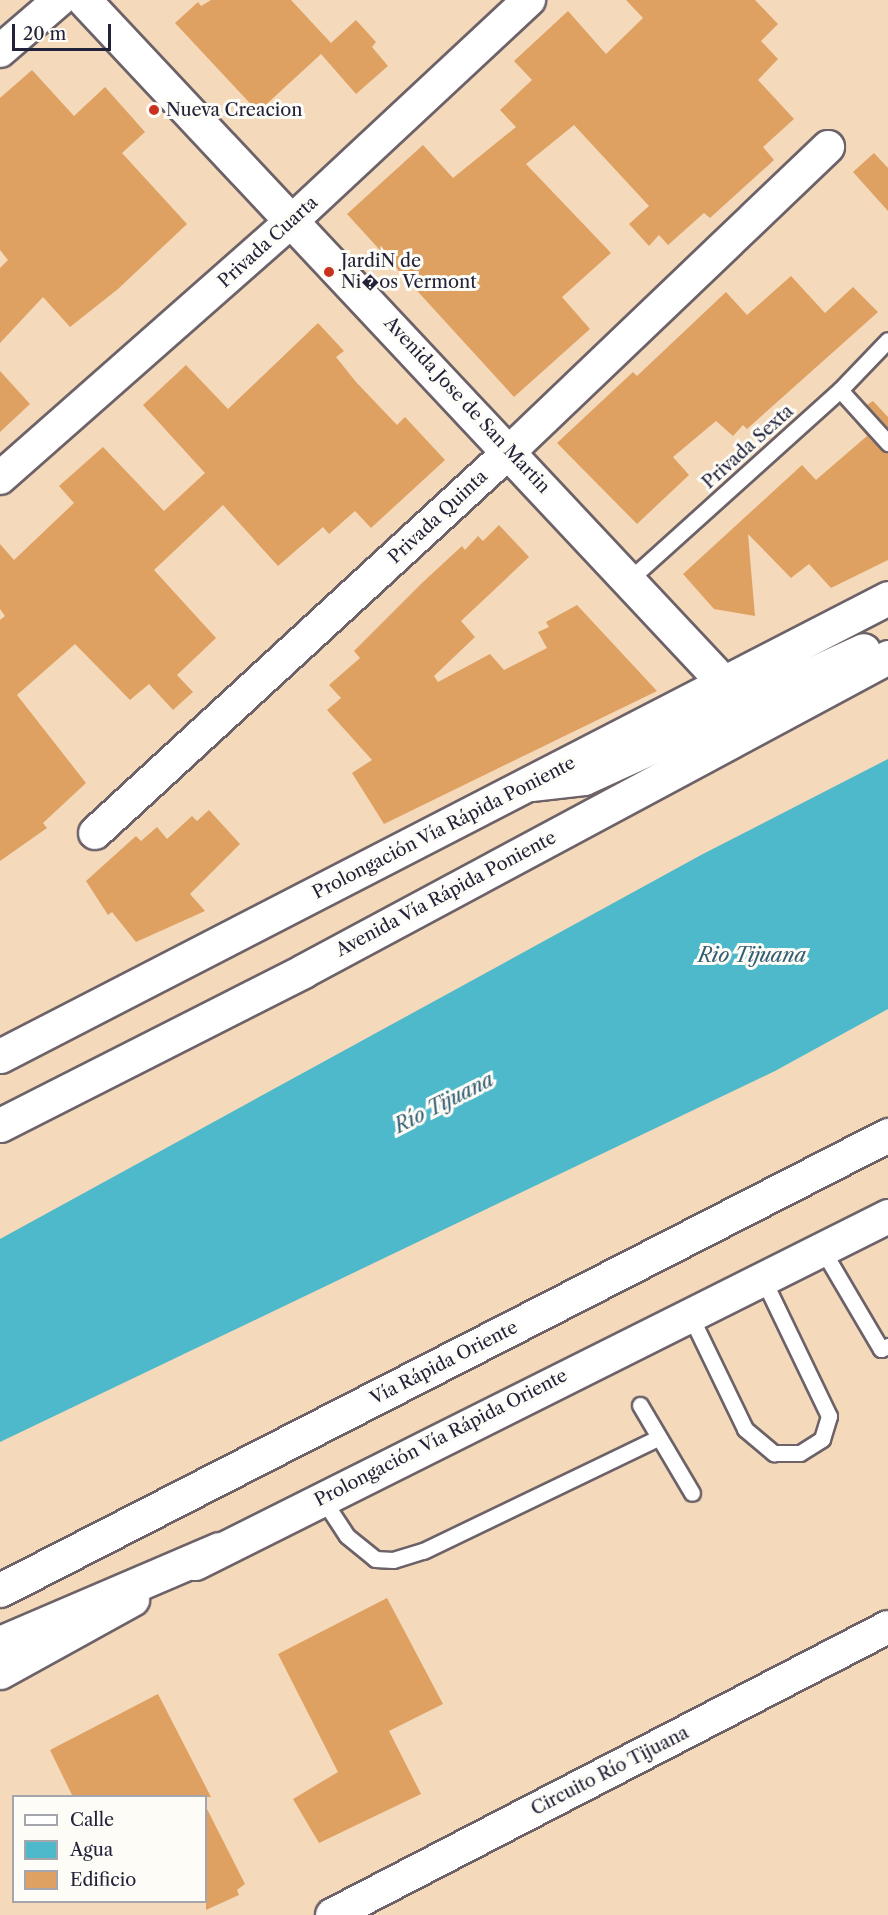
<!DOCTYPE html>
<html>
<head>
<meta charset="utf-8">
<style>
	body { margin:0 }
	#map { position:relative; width:888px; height:1915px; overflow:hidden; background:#f4d9bb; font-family:"Libre Caslon Text",serif }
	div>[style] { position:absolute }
	.water>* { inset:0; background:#4eb9ca }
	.building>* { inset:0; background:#dfa162 }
	.roads { filter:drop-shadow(2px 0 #6c6268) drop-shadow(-2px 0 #6c6268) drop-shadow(0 2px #6c6268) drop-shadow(0 -2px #6c6268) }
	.lane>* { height:15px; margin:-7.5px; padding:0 7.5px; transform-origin:7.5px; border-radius:7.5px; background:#fff }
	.street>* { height:32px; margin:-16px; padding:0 16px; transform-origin:16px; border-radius:16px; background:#fff }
	.secondary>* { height:33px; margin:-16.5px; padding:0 16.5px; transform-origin:16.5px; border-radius:16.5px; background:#fff }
	.highway>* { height:33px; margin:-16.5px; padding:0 16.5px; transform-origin:16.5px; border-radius:16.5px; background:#fff }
	.dots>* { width:16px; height:16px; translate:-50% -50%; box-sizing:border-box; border:3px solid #fdfcf7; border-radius:50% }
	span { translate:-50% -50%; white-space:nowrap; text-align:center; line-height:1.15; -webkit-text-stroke:6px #fdfcf7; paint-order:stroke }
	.poi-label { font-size:18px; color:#22223b }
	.left { translate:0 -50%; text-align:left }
	.street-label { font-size:18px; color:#22223b }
	.water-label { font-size:20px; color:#345e74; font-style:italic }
	.legend { position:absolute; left:12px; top:1795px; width:195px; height:108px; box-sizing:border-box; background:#fdfcf7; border:2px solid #a5a5ac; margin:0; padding:8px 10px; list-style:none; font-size:18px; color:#22223b }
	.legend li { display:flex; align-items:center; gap:12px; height:30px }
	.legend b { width:30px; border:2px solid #a5a5ac }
	.scale { position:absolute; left:12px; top:24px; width:99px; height:27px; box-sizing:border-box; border:3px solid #22223b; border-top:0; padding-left:8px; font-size:18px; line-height:21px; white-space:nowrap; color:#22223b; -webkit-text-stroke:4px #fdfcf7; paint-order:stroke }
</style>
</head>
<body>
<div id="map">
	<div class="water">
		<div style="clip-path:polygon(888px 759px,888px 1009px,775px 1071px,0 1442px,0 1239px,701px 855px)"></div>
	</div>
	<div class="building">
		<div style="clip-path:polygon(211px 0,291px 0,331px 43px,356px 20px,376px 42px,372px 47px,388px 66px,356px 94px,321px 54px,258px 112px,175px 23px,198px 2px,201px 6px)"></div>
		<div style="clip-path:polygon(626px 0,755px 0,778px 24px,761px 41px,778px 59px,758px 80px,794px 119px,763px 147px,774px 160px,710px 218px,704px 213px,668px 245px,659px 235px,649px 246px,629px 224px,649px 206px,574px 125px,526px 164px,611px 253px,562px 297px,590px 329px,514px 397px,347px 214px,423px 145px,453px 178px,516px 127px,500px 110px,532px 80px,514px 61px,568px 11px,606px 54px,643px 18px)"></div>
		<div style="clip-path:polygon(32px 70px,74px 116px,105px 87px,145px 132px,122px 153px,187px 224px,118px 289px,70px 327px,43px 297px,0 343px,0 268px,8px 260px,0 250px,0 98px)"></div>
		<div style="clip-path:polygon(874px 153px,888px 168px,888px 211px,853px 172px)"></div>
		<div style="clip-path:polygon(791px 276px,825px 313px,853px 287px,878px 312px,747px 429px,743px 425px,733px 436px,716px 421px,673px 457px,689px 475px,637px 524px,557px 443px,633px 372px,637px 376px,726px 292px,747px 315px)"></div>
		<div style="clip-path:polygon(318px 323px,344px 351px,336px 357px,356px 382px,397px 425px,405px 417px,445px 460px,371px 528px,355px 511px,329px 534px,323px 527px,278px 566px,223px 505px,154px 570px,216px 638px,177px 675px,193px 692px,173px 710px,149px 684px,130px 700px,75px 644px,17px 695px,86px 783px,43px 823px,47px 828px,0 861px,0 620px,5px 616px,0 609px,0 544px,14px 560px,74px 503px,59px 486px,103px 447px,164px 511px,205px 473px,143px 405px,186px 365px,228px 409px)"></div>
		<div style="clip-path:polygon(0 371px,30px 404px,0 432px)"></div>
		<div style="clip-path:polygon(873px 401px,888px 417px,888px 428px,867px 405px)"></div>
		<div style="clip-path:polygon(853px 419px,888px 453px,888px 560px,831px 588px,809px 564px,791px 578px,748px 534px,755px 616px,714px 609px,683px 574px,802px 465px,816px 480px,867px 436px)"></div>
		<div style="clip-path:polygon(499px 525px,529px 557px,461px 621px,475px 637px,434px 676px,438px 682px,490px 654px,504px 670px,547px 648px,538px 632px,549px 627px,546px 622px,577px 605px,657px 691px,384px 824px,352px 773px,372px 760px,327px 710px,341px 698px,329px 685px,360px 658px,354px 651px,422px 583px,462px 546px,465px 550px,478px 536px,483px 541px)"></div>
		<div style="clip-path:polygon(209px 810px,240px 844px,190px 894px,205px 911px,136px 942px,112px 912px,108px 915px,86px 881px,136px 836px,141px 841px,157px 827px,167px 839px,192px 816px,197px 821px)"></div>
		<div style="clip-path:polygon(387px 1598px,443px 1704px,389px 1731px,421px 1794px,319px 1843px,293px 1799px,338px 1772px,278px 1654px)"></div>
		<div style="clip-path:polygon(158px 1694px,211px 1797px,73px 1797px,50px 1750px)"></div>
		<div style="clip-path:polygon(206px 1807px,245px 1884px,237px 1890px,239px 1895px,206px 1910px)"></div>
	</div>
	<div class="roads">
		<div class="lane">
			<div style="left:840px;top:390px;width:72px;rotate:47.8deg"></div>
			<div style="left:630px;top:579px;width:283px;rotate:-42deg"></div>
			<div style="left:840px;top:390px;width:69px;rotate:-46.2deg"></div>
			<div style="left:822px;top:1249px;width:116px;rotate:59.5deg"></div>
			<div style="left:881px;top:1349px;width:8px;rotate:-23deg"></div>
			<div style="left:690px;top:1315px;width:127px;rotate:64.2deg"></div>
			<div style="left:745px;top:1429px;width:38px;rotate:40deg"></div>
			<div style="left:774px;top:1453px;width:26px"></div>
			<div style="left:800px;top:1453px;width:26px;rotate:-32deg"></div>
			<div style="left:822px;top:1439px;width:24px;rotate:-73deg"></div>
			<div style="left:829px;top:1416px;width:152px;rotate:-115.7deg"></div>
			<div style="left:640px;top:1405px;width:102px;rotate:59.4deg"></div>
			<div style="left:322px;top:1498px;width:45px;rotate:56.7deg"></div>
			<div style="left:347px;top:1536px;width:36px;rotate:39deg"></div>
			<div style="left:375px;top:1559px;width:18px;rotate:3deg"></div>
			<div style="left:393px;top:1560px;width:31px;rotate:-17deg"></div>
			<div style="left:423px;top:1551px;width:261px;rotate:-25.7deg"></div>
		</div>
		<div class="street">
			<div style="left:0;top:51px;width:78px;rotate:-40.8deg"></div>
			<div style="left:0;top:478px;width:390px;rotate:-41.4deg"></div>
			<div style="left:293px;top:220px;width:323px;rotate:-43deg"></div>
			<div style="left:95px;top:833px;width:564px;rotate:-42.63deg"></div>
			<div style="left:510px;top:451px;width:440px;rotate:-43.7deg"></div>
			<div style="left:332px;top:1915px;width:626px;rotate:-27.38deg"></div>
		</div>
		<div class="secondary">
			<div style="left:84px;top:0;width:935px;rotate:46.86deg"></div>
			<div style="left:0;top:1056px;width:999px;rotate:-27.28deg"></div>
			<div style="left:195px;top:1563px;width:775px;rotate:-26.6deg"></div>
			<div style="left:0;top:1672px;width:151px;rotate:-28.9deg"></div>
		</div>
		<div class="highway">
			<div style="left:531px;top:784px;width:53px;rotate:-6.5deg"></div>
			<div style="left:584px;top:778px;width:307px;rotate:-24.6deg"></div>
			<div style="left:0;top:1125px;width:340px;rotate:-26.9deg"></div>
			<div style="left:303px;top:971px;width:664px;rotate:-28.22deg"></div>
			<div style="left:0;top:1590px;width:998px;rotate:-27.13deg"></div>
			<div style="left:0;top:1643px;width:238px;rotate:-23.2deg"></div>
		</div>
	</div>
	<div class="dots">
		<div style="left:154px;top:110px;background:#c8321e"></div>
		<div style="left:329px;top:272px;background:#c8321e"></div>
	</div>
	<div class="poi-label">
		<span class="left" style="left:166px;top:110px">Nueva Creacion</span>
		<span class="left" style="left:341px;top:272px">JardiN de<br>Ni�os Vermont</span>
	</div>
	<div class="street-label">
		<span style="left:268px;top:242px;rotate:-42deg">Privada Cuarta</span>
		<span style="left:467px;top:405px;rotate:47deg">Avenida Jose de San Martin</span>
		<span style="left:748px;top:447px;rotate:-42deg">Privada Sexta</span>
		<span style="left:438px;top:517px;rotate:-43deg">Privada Quinta</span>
		<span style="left:444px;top:828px;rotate:-27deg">Prolongación Vía Rápida Poniente</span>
		<span style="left:446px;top:894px;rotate:-28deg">Avenida Vía Rápida Poniente</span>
		<span style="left:444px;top:1363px;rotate:-27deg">Vía Rápida Oriente</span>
		<span style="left:441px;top:1438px;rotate:-27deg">Prolongación Vía Rápida Oriente</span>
		<span style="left:610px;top:1771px;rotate:-27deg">Circuito Río Tijuana</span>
	</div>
	<div class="water-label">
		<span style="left:752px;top:955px">Rio Tijuana</span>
		<span style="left:444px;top:1103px;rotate:-27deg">Río Tijuana</span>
	</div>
	<ul class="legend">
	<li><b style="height:8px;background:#fff"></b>Calle</li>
	<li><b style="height:16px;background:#4eb9ca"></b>Agua</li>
	<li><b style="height:16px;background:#dfa162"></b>Edificio</li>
	</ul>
	<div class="scale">20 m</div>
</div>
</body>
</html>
